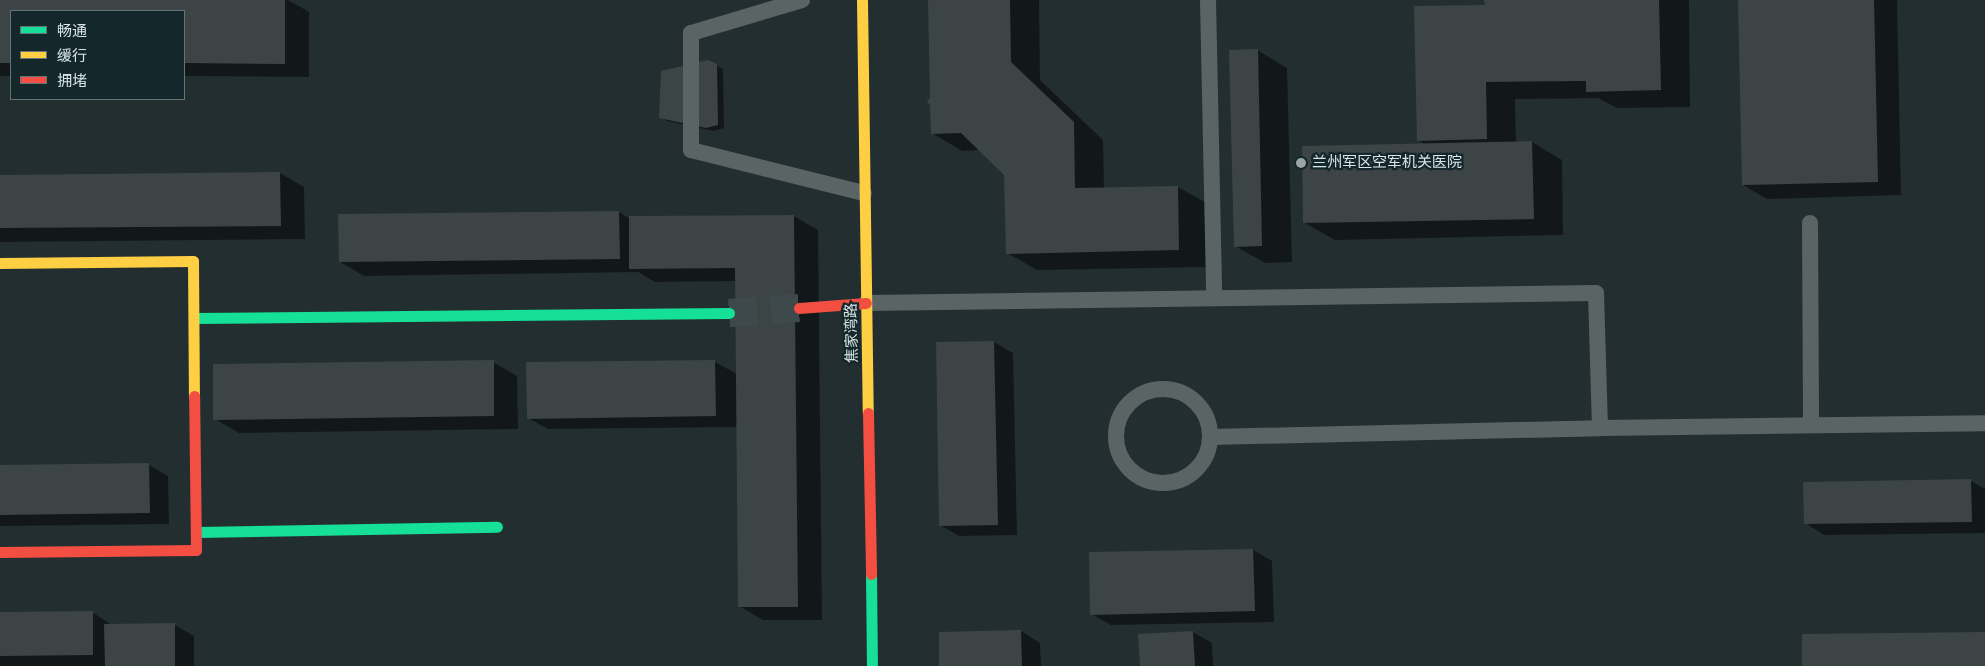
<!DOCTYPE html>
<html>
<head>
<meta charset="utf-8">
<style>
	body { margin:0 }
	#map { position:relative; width:1985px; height:666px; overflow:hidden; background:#232e30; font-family:"DM Sans","Noto Sans SC",sans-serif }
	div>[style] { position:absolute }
	.shadow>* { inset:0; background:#0007 }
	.building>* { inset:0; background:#3c4446 }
	.secondary-tunnel>* { height:28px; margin-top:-14px; transform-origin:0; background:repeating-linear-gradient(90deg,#3e494c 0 28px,transparent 0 42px) }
	.lane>* { height:16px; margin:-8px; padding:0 8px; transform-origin:8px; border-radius:8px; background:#5a6464 }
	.lane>.ring { margin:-8px; padding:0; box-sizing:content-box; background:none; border:16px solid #5a6464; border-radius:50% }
	.fast>* { height:11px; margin:-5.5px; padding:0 5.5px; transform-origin:5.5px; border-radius:5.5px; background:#16e098 }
	.slow>* { height:11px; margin:-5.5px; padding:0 5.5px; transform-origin:5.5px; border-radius:5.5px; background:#ffcf43 }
	.jam>* { height:11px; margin:-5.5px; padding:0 5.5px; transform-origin:5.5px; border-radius:5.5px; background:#f24e42 }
	.dots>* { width:14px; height:14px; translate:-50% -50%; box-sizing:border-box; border:2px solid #14272b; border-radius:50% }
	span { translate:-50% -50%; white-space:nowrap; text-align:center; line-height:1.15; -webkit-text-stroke:4.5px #14272b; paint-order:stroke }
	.poi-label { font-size:15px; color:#d9e5e8 }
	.left { translate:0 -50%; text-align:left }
	.street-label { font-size:15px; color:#d9e5e8 }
	.legend { position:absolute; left:10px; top:10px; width:175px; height:90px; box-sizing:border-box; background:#14272b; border:1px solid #637377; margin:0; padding:6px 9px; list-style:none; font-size:15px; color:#d9e5e8 }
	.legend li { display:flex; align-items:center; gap:10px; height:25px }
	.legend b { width:25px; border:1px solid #637377 }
</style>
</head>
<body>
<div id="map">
	<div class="shadow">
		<div style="clip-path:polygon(0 0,288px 0,309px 12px,309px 77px,184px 76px,184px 11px,11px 11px,11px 76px,0 76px)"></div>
		<div style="clip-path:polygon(930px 0,1039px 0,1040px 80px,1103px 140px,1104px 188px,1178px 187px,1208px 204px,1209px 267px,1037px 270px,1007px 253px,1005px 174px,980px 150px,962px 151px,932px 133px)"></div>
		<div style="clip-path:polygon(1486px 0,1689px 0,1690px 107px,1617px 108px,1598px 98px,1515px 99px,1516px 143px,1532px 142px,1562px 160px,1563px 235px,1335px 240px,1305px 223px,1426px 145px,1418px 140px,1486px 6px)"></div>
		<div style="clip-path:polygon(1740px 0,1897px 0,1901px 195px,1767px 199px,1743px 185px)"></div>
		<div style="clip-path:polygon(1257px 50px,1287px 68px,1292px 262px,1265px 263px,1235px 246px)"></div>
		<div style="clip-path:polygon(708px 61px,723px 69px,724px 128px,714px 131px,667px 121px,660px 117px)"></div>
		<div style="clip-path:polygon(280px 173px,304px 187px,305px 239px,0 242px,0 177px)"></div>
		<div style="clip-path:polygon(619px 212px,630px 219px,794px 216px,818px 230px,822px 620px,763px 620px,739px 606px,738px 427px,548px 429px,528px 418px,528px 363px,715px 362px,737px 374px,736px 281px,655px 282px,638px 272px,364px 276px,340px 262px,340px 215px)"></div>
		<div style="clip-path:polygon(994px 342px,1013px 353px,1017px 535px,959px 536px,940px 525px,937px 343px)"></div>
		<div style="clip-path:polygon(493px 362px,517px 376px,518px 429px,239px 433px,215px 419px)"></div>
		<div style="clip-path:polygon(149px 465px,168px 476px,169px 524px,0 526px,0 466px)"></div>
		<div style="clip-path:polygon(1971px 481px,1985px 489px,1985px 533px,1824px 535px,1805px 523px)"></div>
		<div style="clip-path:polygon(1253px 550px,1272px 561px,1274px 622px,1111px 625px,1091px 614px)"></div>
		<div style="clip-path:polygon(92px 612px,112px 625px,175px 625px,194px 636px,194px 666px,0 666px,0 613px)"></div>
		<div style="clip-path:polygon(1021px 631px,1040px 643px,1041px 666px,940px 666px,940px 633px)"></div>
		<div style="clip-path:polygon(1193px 632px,1212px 643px,1213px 666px,1141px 666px)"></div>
	</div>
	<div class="building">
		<div style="clip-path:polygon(0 0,285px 0,285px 64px,184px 63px,184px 11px,11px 11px,11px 63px,0 63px)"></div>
		<div style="clip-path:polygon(928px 0,1010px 0,1011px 62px,1074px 122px,1075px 188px,1178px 186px,1179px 250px,1006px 254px,1004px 175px,961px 133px,931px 134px,930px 105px,927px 102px,930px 98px)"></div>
		<div style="clip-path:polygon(1484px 0,1659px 0,1661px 90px,1586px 92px,1586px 81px,1486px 82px,1487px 139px,1417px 141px,1414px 6px,1485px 5px)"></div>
		<div style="clip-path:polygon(1738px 0,1874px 0,1878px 182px,1742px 185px)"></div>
		<div style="clip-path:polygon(1258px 49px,1262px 246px,1234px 247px,1229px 50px)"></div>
		<div style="clip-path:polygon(708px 60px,717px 64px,718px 125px,706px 128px,659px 118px,661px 71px)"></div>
		<div style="clip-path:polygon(1532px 141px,1534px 219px,1303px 223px,1302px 146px)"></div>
		<div style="clip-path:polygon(280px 172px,281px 226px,0 228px,0 175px)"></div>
		<div style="clip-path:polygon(619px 211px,620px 259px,339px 262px,338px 214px)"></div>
		<div style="clip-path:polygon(794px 215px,798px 607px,738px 607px,735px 268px,629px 269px,629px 216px)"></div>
		<div style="clip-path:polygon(994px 341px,998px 525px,939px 526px,936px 342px)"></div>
		<div style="clip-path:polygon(494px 360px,494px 416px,213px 420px,213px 364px)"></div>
		<div style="clip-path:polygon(715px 360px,716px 416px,527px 419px,526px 362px)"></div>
		<div style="clip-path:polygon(149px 463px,150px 513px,0 515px,0 465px)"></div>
		<div style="clip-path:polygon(1971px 479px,1972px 522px,1804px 524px,1803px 482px)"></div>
		<div style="clip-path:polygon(1253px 549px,1255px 611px,1090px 615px,1089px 552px)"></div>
		<div style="clip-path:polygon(93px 611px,93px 655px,0 656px,0 612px)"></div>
		<div style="clip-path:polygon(175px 623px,175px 666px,105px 666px,104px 624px)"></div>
		<div style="clip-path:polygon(1021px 630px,1022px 666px,939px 666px,939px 632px)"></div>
		<div style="clip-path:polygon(1193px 631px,1195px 666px,1140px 666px,1138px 634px)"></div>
		<div style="clip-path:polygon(1985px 632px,1985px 666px,1802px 666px,1802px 634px)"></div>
	</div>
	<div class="secondary-tunnel">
		<div style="left:729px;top:313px;width:70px;rotate:-4.1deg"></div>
	</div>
	<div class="lane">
		<div style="left:802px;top:0;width:116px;rotate:163.4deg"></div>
		<div style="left:691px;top:33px;width:117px;rotate:90deg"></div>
		<div style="left:691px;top:150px;width:178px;rotate:14deg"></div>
		<div style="left:1208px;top:0;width:298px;rotate:88.8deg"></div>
		<div style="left:1810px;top:223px;width:202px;rotate:89.7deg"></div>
		<div style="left:866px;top:303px;width:730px;rotate:-0.78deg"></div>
		<div style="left:1596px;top:293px;width:135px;rotate:88.3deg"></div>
		<div class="ring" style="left:1116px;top:389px;width:78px;height:78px"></div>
		<div style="left:1211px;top:437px;width:389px;rotate:-1.3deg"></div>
		<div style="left:1600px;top:428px;width:385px;rotate:-0.7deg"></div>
	</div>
	<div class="fast">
		<div style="left:194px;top:318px;width:535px;rotate:-0.54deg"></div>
		<div style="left:196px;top:532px;width:301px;rotate:-1deg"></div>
		<div style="left:871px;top:574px;width:92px;rotate:89.4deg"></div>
	</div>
	<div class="slow">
		<div style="left:862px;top:0;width:413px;rotate:89.2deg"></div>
		<div style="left:0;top:263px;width:193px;rotate:-0.6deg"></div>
		<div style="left:193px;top:261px;width:135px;rotate:89.6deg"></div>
	</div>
	<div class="jam">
		<div style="left:799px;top:308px;width:67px;rotate:-4.3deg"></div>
		<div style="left:868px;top:413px;width:161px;rotate:88.9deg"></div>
		<div style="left:0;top:552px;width:196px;rotate:-0.6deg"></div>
		<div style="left:196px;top:550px;width:154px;rotate:-90.7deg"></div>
	</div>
	<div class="dots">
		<div style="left:1301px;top:163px;background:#99a5a8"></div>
	</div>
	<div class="poi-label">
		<span class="left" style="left:1312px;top:163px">兰州军区空军机关医院</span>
	</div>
	<div class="street-label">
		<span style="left:852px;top:333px;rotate:-91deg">焦家湾路</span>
	</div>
	<ul class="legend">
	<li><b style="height:6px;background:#16e098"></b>畅通</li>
	<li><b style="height:6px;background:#ffcf43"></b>缓行</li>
	<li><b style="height:6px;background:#f24e42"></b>拥堵</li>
	</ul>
</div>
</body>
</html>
